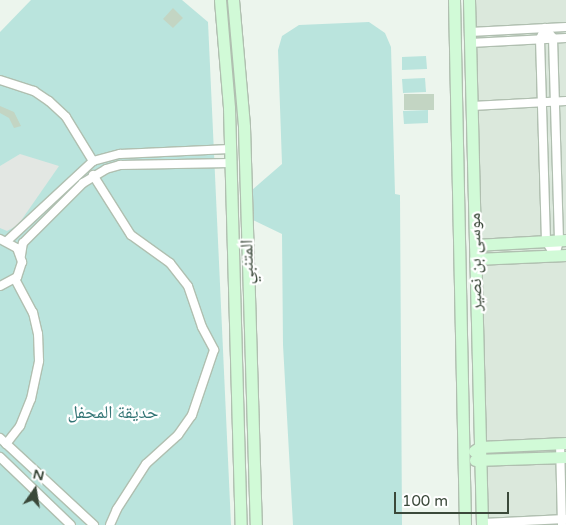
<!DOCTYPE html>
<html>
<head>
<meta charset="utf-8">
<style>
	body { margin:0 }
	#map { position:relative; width:566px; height:525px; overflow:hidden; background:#ecf5ed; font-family:"Varela Round","Noto Naskh Arabic",sans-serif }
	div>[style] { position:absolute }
	.residential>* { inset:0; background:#dbe8dc }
	.green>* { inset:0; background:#bae4dd }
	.parking>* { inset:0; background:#e3e7e3 }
	.building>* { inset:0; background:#c3d5c3 }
	.roads { filter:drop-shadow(1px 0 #b0bfb0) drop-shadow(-1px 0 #b0bfb0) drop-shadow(0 1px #b0bfb0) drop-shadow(0 -1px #b0bfb0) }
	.street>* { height:8px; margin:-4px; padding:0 4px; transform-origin:4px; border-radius:4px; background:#fff }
	.secondary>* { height:11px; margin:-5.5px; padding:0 5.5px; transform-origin:5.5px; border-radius:5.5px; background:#d1fad7 }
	span { translate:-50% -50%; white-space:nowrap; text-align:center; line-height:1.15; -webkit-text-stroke:4.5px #fff; paint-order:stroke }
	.street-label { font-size:18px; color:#3b493a }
	.park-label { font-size:18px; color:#337575 }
	.north { position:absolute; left:10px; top:465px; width:50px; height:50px; -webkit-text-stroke:4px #fff; paint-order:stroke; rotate:13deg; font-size:14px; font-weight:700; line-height:20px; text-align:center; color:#3b493a }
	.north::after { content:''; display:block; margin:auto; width:18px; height:22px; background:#3b493a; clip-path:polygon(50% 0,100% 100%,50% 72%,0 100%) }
	.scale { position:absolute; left:394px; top:492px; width:115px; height:22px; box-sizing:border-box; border:2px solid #3b493a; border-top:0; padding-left:6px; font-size:15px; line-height:18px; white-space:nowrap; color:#3b493a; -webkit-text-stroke:4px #fff; paint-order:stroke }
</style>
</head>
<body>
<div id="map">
	<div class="residential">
		<div style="clip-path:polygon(474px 0,566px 0,566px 525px,486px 525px)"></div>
	</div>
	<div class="green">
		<div style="clip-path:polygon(31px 0,182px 0,208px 22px,231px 525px,0 525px,0 32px)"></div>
		<div style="clip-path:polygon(369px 22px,385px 33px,391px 47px,395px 194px,400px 195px,402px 525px,293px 525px,283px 345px,282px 234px,253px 220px,252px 190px,282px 164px,278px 50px,282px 36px,299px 25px)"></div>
		<div style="clip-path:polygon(426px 56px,427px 69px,402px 70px,402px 57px)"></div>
		<div style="clip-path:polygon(425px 78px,426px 92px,403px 93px,402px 79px)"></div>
		<div style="clip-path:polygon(428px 110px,428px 123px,404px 124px,403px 111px)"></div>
	</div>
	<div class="parking">
		<div style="clip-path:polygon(20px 154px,59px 166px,18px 225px,7px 231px,0 228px,0 166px)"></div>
	</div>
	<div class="building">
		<div style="clip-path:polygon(173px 8px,183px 18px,173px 28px,163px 19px)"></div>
		<div style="clip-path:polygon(404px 94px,434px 94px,434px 110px,404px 110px)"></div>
		<div style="clip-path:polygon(0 106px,14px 112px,21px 126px,14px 128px,9px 118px,0 113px)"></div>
	</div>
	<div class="roads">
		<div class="street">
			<div style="left:545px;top:28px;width:13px;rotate:51deg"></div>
			<div style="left:553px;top:38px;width:203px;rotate:88.3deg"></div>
			<div style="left:559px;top:241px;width:16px;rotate:105deg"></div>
			<div style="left:555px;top:256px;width:17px;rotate:-121deg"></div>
			<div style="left:546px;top:241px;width:202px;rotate:-91.7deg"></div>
			<div style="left:540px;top:39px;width:12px;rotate:-66deg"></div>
			<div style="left:470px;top:32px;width:96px;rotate:-3deg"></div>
			<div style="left:470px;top:43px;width:96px;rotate:-3deg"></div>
			<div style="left:0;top:80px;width:36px;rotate:18deg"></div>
			<div style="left:34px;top:91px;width:18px;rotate:34deg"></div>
			<div style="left:49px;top:101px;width:23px;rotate:43deg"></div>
			<div style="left:66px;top:117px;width:52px;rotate:58.5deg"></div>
			<div style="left:472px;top:106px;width:94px;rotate:-3deg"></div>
			<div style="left:93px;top:175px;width:71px;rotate:57.7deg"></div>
			<div style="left:131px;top:235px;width:48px;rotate:35.7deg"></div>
			<div style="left:170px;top:263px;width:29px;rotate:52deg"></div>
			<div style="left:188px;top:286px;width:43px;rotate:71.1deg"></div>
			<div style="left:202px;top:327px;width:26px;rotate:62deg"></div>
			<div style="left:214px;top:350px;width:69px;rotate:108.7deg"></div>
			<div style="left:192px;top:415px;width:24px;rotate:125deg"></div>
			<div style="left:178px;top:435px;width:43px;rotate:137.8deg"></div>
			<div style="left:146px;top:464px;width:54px;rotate:122.8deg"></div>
			<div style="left:117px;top:509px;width:17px;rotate:114deg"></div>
			<div style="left:0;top:239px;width:19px;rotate:28deg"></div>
			<div style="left:17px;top:248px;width:15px;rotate:70deg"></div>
			<div style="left:22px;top:262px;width:16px;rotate:108deg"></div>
			<div style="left:17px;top:277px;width:19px;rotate:152deg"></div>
			<div style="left:7px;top:241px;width:117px;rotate:-42.9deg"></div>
			<div style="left:93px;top:161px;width:28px;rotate:-15deg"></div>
			<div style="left:120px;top:154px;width:110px;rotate:-2.6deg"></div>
			<div style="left:21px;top:255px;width:12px;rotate:-81deg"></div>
			<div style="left:23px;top:243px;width:85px;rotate:-45deg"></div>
			<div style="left:83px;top:183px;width:27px;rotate:-31deg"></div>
			<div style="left:106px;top:169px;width:15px;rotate:-16deg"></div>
			<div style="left:120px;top:165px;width:111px;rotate:-1deg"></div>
			<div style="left:0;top:438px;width:128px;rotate:42.8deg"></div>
			<div style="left:560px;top:443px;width:82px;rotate:88.6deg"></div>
			<div style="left:6px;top:444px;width:23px;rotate:-52deg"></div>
			<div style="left:20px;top:426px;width:29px;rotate:-68deg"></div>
			<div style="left:31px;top:399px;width:39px;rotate:-78deg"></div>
			<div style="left:39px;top:361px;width:27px;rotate:-92deg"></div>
			<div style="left:38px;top:334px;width:22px;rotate:-103deg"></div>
			<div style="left:33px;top:313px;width:38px;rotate:-118deg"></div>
			<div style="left:0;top:457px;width:98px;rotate:43.8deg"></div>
			<div style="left:482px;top:523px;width:84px;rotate:-2.7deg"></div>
		</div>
		<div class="secondary">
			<div style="left:220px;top:0;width:108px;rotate:85.2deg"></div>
			<div style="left:229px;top:108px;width:417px;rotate:88.4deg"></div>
			<div style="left:233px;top:0;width:127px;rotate:85deg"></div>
			<div style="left:244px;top:127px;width:398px;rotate:88.3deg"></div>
			<div style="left:454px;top:0;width:525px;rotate:88.8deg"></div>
			<div style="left:469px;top:0;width:525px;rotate:88.58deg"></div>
			<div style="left:475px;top:245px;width:91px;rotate:-3.1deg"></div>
			<div style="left:475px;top:259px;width:91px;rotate:-2.5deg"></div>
			<div style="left:474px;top:451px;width:7px;rotate:-34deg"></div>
			<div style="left:480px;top:447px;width:86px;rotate:-2.7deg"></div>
			<div style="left:475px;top:460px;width:91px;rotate:-1.9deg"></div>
		</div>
	</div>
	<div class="street-label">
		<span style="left:247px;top:262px;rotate:-91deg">المتنبي</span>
		<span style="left:475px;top:262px;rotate:-91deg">موسى بن نصير</span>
	</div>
	<div class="park-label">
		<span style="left:113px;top:412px">حديقة المحفل</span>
	</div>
	<div class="north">N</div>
	<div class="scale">100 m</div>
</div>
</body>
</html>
